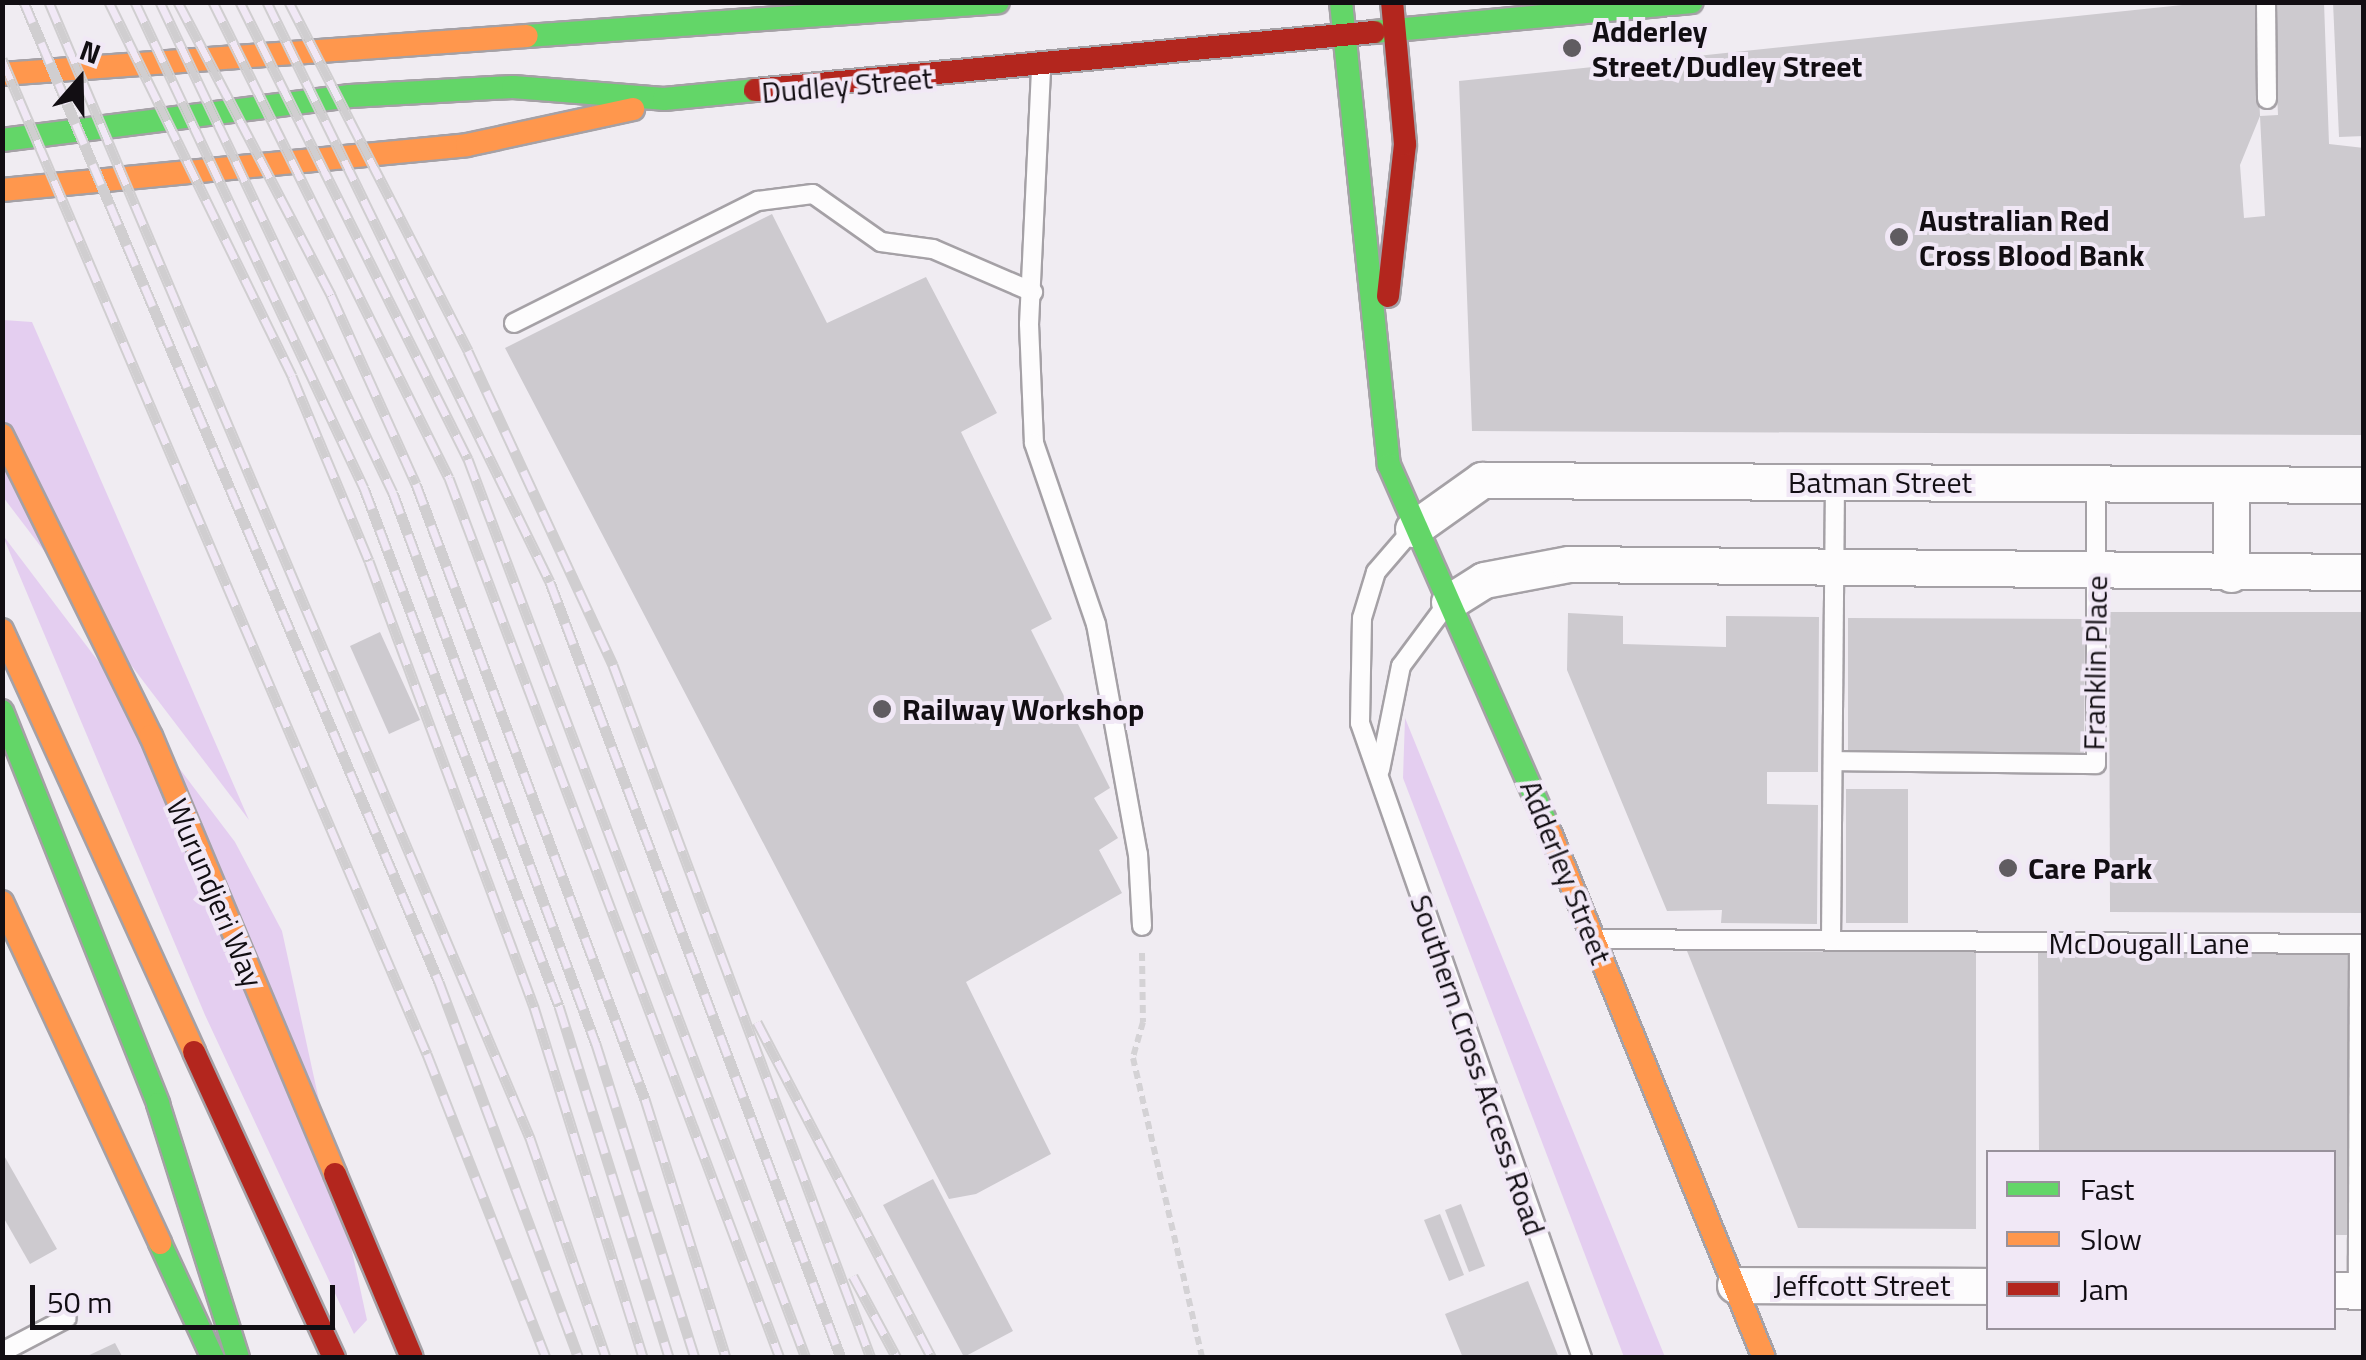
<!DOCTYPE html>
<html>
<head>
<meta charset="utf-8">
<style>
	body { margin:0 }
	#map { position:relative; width:2366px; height:1360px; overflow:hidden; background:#f0ecf2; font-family:"Titillium Web",sans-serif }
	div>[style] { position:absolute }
	.green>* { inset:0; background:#e4cef0 }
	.building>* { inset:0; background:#cdcacf }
	.path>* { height:6px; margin-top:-3px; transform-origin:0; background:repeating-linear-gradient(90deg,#d4d2d5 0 8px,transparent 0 13px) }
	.roads { filter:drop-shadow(2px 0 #a5a1a6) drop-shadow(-2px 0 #a5a1a6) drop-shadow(0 2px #a5a1a6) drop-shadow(0 -2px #a5a1a6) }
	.lane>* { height:18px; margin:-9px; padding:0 9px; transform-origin:9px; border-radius:9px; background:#fdfcfd }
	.street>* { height:35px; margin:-17.5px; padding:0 17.5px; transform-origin:17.5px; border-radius:17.5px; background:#fdfcfd }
	.fast>* { height:22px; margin:-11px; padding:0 11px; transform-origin:11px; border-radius:11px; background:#63d668 }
	.slow>* { height:22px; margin:-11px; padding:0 11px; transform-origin:11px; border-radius:11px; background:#ff974d }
	.jam>* { height:22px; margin:-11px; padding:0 11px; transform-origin:11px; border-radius:11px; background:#b3261e }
	.rail>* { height:11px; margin-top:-5.5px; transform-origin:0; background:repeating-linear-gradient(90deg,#f1e8f6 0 22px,#d0ced0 0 44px); box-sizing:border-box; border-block:2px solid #d0ced0 }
	.dots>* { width:28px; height:28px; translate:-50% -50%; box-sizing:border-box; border:5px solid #f1e8f6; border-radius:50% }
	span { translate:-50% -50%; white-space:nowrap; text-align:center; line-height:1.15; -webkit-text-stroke:8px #f1e8f6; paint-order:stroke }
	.poi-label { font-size:30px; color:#120e13; font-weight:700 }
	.left { translate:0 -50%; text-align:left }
	.street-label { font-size:30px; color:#120e13 }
	.frame { position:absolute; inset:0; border:5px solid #120e13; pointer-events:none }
	.legend { position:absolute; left:1986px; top:1150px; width:350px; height:180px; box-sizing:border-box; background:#f1e8f6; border:2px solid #98919b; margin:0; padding:12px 18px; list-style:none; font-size:30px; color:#120e13 }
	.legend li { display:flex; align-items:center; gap:20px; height:50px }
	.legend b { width:50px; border:2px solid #98919b }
	.north { position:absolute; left:30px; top:30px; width:100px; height:100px; -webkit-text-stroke:8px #f1e8f6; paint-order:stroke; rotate:20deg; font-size:28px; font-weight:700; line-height:40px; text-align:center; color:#120e13 }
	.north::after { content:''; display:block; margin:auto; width:35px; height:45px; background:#120e13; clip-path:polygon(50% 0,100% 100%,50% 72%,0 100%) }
	.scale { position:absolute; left:30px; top:1285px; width:305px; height:45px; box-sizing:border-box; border:5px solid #120e13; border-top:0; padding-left:12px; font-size:30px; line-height:35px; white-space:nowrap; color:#120e13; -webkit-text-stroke:8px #f1e8f6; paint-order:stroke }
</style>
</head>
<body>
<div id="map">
	<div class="green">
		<div style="clip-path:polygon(3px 320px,32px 322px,249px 820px,3px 497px)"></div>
		<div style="clip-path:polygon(2px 534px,235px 842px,282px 931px,367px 1320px,354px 1334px,205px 1015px)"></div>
		<div style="clip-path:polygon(1405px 718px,1665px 1357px,1624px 1357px,1403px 778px)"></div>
	</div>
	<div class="building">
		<div style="clip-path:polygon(2211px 2px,2255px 2px,2260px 116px,2240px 165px,2244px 218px,2265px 216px,2260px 116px,2278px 115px,2273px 2px,2324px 2px,2329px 144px,2364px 148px,2364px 435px,1472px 431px,1459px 81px)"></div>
		<div style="clip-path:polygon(2333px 2px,2364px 2px,2364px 136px,2339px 137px)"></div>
		<div style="clip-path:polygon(772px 214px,827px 323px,926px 277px,997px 413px,961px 432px,1052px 619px,1031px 630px,1110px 788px,1094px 798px,1118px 838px,1099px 850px,1122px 893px,966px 982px,1051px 1154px,976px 1194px,949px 1199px,505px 348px)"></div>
		<div style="clip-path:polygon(2109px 612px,2364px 612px,2364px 913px,2110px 912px)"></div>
		<div style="clip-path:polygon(1568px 613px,1623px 616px,1623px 644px,1726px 647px,1726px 616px,1819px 617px,1818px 772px,1767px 772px,1767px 804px,1818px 805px,1817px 924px,1721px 923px,1722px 910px,1667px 911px,1567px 670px)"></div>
		<div style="clip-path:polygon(1848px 618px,2085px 619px,2084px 754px,1848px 753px)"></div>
		<div style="clip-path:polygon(380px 632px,420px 720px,389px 734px,350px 646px)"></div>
		<div style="clip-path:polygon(1846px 789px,1908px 789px,1908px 923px,1846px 923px)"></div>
		<div style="clip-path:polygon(1687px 951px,1976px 952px,1976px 1229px,1798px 1228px)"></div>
		<div style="clip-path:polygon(2038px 953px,2349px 953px,2350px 1235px,2334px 1235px,2334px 1152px,2039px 1152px)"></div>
		<div style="clip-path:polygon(2px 1152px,57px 1249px,30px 1264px,2px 1215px)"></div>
		<div style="clip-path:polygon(933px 1179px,1013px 1331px,964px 1357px,883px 1205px)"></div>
		<div style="clip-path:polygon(1461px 1204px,1485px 1266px,1469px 1272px,1445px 1210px)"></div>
		<div style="clip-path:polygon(1440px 1214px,1464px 1275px,1449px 1281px,1424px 1220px)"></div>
		<div style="clip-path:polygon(1528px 1281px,1559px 1358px,1463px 1358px,1445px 1314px)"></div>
		<div style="clip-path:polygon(115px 1343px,123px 1358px,83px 1358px)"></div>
	</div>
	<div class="path">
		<div style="left:1142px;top:953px;width:69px;rotate:89.2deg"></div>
		<div style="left:1143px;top:1022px;width:37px;rotate:106deg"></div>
		<div style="left:1133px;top:1058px;width:308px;rotate:77deg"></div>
	</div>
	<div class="roads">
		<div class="lane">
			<div style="left:2266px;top:2px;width:97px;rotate:89.4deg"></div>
			<div style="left:1041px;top:70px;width:254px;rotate:92.7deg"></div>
			<div style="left:1029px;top:324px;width:119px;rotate:87.6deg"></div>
			<div style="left:1034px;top:443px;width:191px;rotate:71.1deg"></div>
			<div style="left:1096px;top:624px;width:234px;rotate:79.7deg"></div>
			<div style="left:1138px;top:854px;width:72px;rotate:86.8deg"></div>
			<div style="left:514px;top:323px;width:273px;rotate:-26.6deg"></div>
			<div style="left:758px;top:201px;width:55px;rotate:-7.3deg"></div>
			<div style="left:813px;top:194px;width:83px;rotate:35.2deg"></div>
			<div style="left:881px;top:242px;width:52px;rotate:7.7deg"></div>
			<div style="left:933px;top:249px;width:109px;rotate:23.3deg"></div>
			<div style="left:1413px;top:529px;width:57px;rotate:130.7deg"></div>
			<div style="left:1376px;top:572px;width:48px;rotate:106.9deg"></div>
			<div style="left:1362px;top:618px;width:105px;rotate:91.1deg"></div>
			<div style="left:1360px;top:723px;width:673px;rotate:70.73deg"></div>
			<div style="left:1834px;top:761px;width:262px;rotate:0.7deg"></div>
			<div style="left:2096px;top:764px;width:280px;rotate:-90deg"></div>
			<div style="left:1380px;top:770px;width:106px;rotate:-78.6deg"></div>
			<div style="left:1401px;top:666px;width:77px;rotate:-53.4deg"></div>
			<div style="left:1599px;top:939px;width:760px;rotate:0.38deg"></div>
			<div style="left:2359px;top:944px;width:346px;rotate:90.2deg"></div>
			<div style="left:1831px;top:941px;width:459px;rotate:-89.5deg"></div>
			<div style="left:2px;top:1352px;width:73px;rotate:-27.6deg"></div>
		</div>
		<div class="street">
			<div style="left:2231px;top:484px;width:90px;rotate:90deg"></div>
			<div style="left:1413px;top:529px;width:85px;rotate:-35.4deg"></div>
			<div style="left:1482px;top:480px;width:882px;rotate:0.32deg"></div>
			<div style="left:1449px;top:602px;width:41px;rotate:-32.2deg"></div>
			<div style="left:1484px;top:580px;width:86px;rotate:-10.7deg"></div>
			<div style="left:1569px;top:564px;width:795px;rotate:0.58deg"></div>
			<div style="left:1735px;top:1285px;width:253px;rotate:0.2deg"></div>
			<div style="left:2334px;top:1290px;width:30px;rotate:2deg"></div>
		</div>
		<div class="fast">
			<div style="left:1341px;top:2px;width:465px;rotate:84.1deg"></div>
			<div style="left:1389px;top:465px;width:393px;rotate:66.3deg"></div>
			<div style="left:1374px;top:32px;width:319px;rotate:-5.4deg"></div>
			<div style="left:527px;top:36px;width:472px;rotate:-4.1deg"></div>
			<div style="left:2px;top:140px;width:351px;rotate:-7.2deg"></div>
			<div style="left:350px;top:96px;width:163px;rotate:-3.2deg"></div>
			<div style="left:513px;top:87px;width:151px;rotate:4.5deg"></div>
			<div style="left:664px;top:99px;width:91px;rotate:-5.6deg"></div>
			<div style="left:2px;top:711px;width:423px;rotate:68.3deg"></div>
			<div style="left:158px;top:1104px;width:266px;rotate:72.5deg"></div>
			<div style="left:160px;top:1243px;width:127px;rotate:65.3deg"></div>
		</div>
		<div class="slow">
			<div style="left:2px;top:74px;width:526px;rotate:-4.14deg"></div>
			<div style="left:2px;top:190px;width:467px;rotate:-5.5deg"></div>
			<div style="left:467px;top:145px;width:170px;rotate:-12.2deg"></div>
			<div style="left:2px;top:435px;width:336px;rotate:63.7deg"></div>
			<div style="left:151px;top:736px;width:475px;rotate:67.2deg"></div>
			<div style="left:2px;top:630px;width:464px;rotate:65.5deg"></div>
			<div style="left:1547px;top:825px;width:575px;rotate:67.85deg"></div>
			<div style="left:2px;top:902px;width:376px;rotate:65.1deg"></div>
		</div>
		<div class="jam">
			<div style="left:755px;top:90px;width:622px;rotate:-5.35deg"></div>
			<div style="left:1388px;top:296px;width:153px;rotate:-83.6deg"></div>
			<div style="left:1405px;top:144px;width:143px;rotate:-95.2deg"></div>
			<div style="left:194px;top:1052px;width:337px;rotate:65.4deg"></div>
			<div style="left:335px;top:1174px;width:199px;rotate:67.3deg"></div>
		</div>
	</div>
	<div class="rail">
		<div style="left:24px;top:2px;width:1064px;rotate:67.05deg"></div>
		<div style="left:439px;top:982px;width:401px;rotate:69.6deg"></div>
		<div style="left:49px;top:2px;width:1234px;rotate:67.05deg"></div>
		<div style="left:530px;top:1138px;width:233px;rotate:70.9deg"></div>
		<div style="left:109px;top:2px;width:416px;rotate:63.9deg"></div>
		<div style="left:292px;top:376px;width:200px;rotate:67.4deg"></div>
		<div style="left:369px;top:561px;width:476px;rotate:69.7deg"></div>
		<div style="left:534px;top:1007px;width:368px;rotate:72.7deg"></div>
		<div style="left:135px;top:2px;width:537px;rotate:64.77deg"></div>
		<div style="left:364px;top:488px;width:553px;rotate:69.37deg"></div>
		<div style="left:559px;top:1006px;width:369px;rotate:72.6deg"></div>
		<div style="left:160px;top:2px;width:543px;rotate:64.61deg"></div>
		<div style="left:393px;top:493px;width:587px;rotate:69.78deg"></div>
		<div style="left:596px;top:1044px;width:329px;rotate:72.5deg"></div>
		<div style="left:178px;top:2px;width:331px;rotate:62.4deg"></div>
		<div style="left:331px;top:295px;width:207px;rotate:65.8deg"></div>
		<div style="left:416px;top:484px;width:656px;rotate:69.58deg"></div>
		<div style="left:645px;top:1099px;width:271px;rotate:72.6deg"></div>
		<div style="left:213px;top:2px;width:531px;rotate:63.63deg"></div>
		<div style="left:449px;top:478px;width:940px;rotate:69.39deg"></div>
		<div style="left:240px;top:2px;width:511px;rotate:63.49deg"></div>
		<div style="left:468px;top:459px;width:960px;rotate:69.4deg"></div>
		<div style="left:267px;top:2px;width:645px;rotate:63.99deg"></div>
		<div style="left:550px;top:582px;width:829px;rotate:69.44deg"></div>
		<div style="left:289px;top:2px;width:392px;rotate:62.8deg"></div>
		<div style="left:468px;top:351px;width:346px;rotate:65.2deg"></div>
		<div style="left:613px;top:665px;width:739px;rotate:69.58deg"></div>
		<div style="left:2px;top:59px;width:1082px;rotate:66.87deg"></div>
		<div style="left:427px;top:1054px;width:326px;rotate:68.6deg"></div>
		<div style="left:757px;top:1022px;width:379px;rotate:62.5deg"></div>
		<div style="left:853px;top:1276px;width:93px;rotate:61.8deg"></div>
	</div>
	<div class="dots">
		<div style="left:1572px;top:48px;background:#605c61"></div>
		<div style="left:1899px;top:237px;background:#605c61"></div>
		<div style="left:882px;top:709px;background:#605c61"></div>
		<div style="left:2008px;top:868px;background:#605c61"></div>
	</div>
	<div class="poi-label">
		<span class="left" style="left:1592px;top:48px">Adderley<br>Street/Dudley Street</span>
		<span class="left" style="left:1919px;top:237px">Australian Red<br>Cross Blood Bank</span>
		<span class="left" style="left:902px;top:709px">Railway Workshop</span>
		<span class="left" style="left:2028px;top:868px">Care Park</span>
	</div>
	<div class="street-label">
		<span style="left:847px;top:85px;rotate:-5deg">Dudley Street</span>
		<span style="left:1880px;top:482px">Batman Street</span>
		<span style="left:2095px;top:663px;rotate:-89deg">Franklin Place</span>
		<span style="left:1566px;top:872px;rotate:68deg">Adderley Street</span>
		<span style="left:215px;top:893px;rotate:67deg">Wurundjeri Way</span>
		<span style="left:2149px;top:943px">McDougall Lane</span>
		<span style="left:1478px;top:1065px;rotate:71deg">Southern Cross Access Road</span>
		<span style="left:1862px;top:1285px">Jeffcott Street</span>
	</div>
	<div class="frame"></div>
	<ul class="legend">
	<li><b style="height:12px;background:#63d668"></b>Fast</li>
	<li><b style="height:12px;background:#ff974d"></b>Slow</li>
	<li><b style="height:12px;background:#b3261e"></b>Jam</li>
	</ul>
	<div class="north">N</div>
	<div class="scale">50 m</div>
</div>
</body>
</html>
